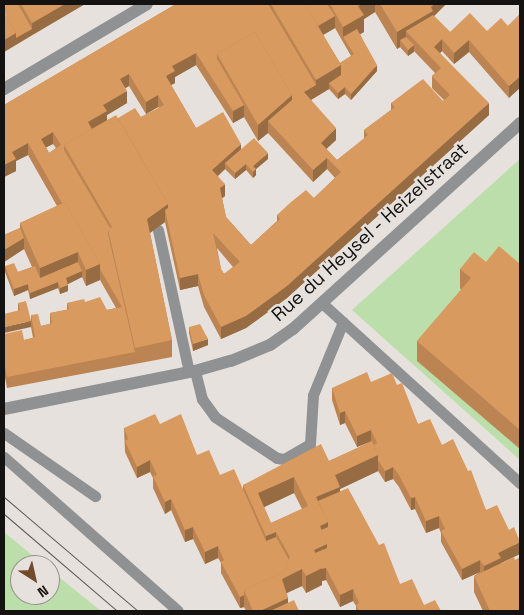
<!DOCTYPE html>
<html>
<head>
<meta charset="utf-8">
<style>
	body { margin:0 }
	#map { position:relative; width:524px; height:615px; overflow:hidden; background:#e6e1dd; font-family:"Space Grotesk",sans-serif }
	div>[style] { position:absolute }
	.green>* { inset:0; background:#bcdeaa }
	.service>* { height:11px; margin:-5.5px; padding:0 5.5px; transform-origin:5.5px; border-radius:5.5px; background:#8f9193 }
	.minor>* { height:12px; margin:-6px; padding:0 6px; transform-origin:6px; border-radius:6px; background:#8f9193 }
	.tram>* { height:1px; margin:-0.5px; padding:0 0.5px; transform-origin:0.5px; border-radius:0.5px; background:#5e5b59 }
	.wall>* { inset:0; background:#bb8452 }
	.shaded-wall>* { inset:0; background:#986c42 }
	.building>* { inset:0; background:#d99a5f }
	span { translate:-50% -50%; white-space:nowrap; text-align:center; line-height:1.15; -webkit-text-stroke:5px #e6e1dd; paint-order:stroke }
	.street-label { font-size:19px; color:#151312 }
	.frame { position:absolute; inset:0; border:5px solid #151312; pointer-events:none }
	.north { position:absolute; left:10px; top:555px; width:50px; height:50px; box-sizing:border-box; background:#e6e1dd; border:1px solid #928f8c; border-radius:50%; rotate:145deg; font-size:14px; font-weight:700; line-height:20px; text-align:center; color:#151312 }
	.north::after { content:''; display:block; margin:auto; width:18px; height:22px; background:#734b2a; clip-path:polygon(50% 0,100% 100%,50% 72%,0 100%) }
</style>
</head>
<body>
<div id="map">
	<div class="green">
		<div style="clip-path:polygon(520px 159px,520px 460px,352px 310px)"></div>
		<div style="clip-path:polygon(4px 532px,44px 565px,20px 565px,20px 595px,50px 595px,50px 570px,101px 611px,4px 611px)"></div>
	</div>
	<div class="service">
		<div style="left:158px;top:230px;width:145px;rotate:77.7deg"></div>
		<div style="left:322px;top:303px;width:268px;rotate:42.3deg"></div>
		<div style="left:195px;top:371px;width:29px;rotate:76deg"></div>
		<div style="left:202px;top:399px;width:22px;rotate:54deg"></div>
		<div style="left:215px;top:417px;width:74px;rotate:33.5deg"></div>
		<div style="left:277px;top:458px;width:7px;rotate:8deg"></div>
		<div style="left:284px;top:459px;width:30px;rotate:-30deg"></div>
		<div style="left:310px;top:444px;width:49px;rotate:-86.5deg"></div>
		<div style="left:313px;top:395px;width:79px;rotate:-67.7deg"></div>
		<div style="left:4px;top:433px;width:111px;rotate:34.7deg"></div>
		<div style="left:4px;top:457px;width:232px;rotate:41.5deg"></div>
	</div>
	<div class="minor">
		<div style="left:4px;top:89px;width:166px;rotate:-30.7deg"></div>
		<div style="left:4px;top:409px;width:195px;rotate:-11.3deg"></div>
		<div style="left:195px;top:371px;width:37px;rotate:-16deg"></div>
		<div style="left:231px;top:361px;width:42px;rotate:-22.3deg"></div>
		<div style="left:270px;top:345px;width:28px;rotate:-35deg"></div>
		<div style="left:293px;top:329px;width:307px;rotate:-42.2deg"></div>
	</div>
	<div class="tram">
		<div style="left:4px;top:497px;width:176px;rotate:40.4deg"></div>
		<div style="left:4px;top:514px;width:149px;rotate:40.6deg"></div>
	</div>
	<div class="wall">
		<div style="clip-path:polygon(8px 4px,85px 4px,4px 52px)"></div>
		<div style="clip-path:polygon(evenodd,176px 4px,446px 4px,434px 16px,450px 32px,487px 31px,508px 26px,520px 14px,509px 98px,469px 52px,454px 64px,442px 51px,440px 53px,489px 115px,287px 298px,246px 328px,221px 339px,204px 307px,198px 286px,180px 290px,165px 222px,150px 233px,172px 340px,172px 357px,7px 388px,4px 372px,4px 334px,24px 340px,33px 338px,31px 327px,18px 311px,18px 303px,31px 321px,31px 315px,41px 326px,50px 324px,50px 313px,67px 310px,67px 303px,85px 302px,107px 310px,116px 308px,100px 280px,86px 286px,82px 277px,68px 284px,68px 291px,60px 294px,58px 288px,30px 299px,28px 290px,14px 296px,5px 272px,5px 266px,18px 272px,32px 267px,24px 249px,4px 262px,4px 235px,20px 228px,20px 223px,57px 206px,28px 155px,16px 161px,16px 171px,4px 177px,4px 105px,176px 4px,375px 12px,397px 49px,400px 47px,408px 56px,414px 51px,435px 73px,432px 76px,432px 88px,444px 100px,443px 101px,391px 103px,391px 110px,364px 130px,364px 139px,337px 160px,326px 149px,336px 140px,311px 100px,329px 89px,338px 99px,345px 94px,351px 100px,377px 71px,360px 34px,364px 32px,364px 19px,375px 12px,176px 4px,335px 28px,351px 56px,340px 63px,323px 35px,335px 28px,176px 4px,196px 65px,233px 123px,244px 117px,258px 141px,268px 133px,313px 182px,327px 169px,335px 178px,314px 198px,277px 215px,277px 221px,251px 245px,226px 217px,222px 198px,225px 196px,218px 176px,225px 169px,235px 179px,246px 170px,253px 178px,256px 175px,256px 169px,268px 159px,241px 149px,196px 128px,171px 85px,175px 83px,175px 77px,196px 65px,176px 4px,129px 86px,146px 114px,158px 107px,159px 108px,141px 117px,118px 118px,107px 120px,107px 115px,127px 103px,125px 88px,129px 86px,176px 4px,53px 144px,56px 148px,49px 153px,46px 147px,53px 144px,176px 4px,217px 248px,233px 267px,224px 274px,221px 269px,217px 248px)"></div>
		<div style="clip-path:polygon(486px 262px,520px 264px,520px 449px,417px 361px,417px 341px,461px 290px,460px 288px,460px 269px)"></div>
		<div style="clip-path:polygon(189px 327px,208px 345px,193px 351px,189px 333px)"></div>
		<div style="clip-path:polygon(evenodd,371px 382px,397px 385px,418px 424px,442px 445px,486px 510px,520px 554px,501px 563px,520px 611px,483px 611px,474px 592px,474px 576px,480px 572px,462px 580px,441px 542px,441px 533px,439px 528px,426px 533px,415px 509px,411px 510px,399px 487px,393px 479px,385px 482px,378px 471px,340px 489px,340px 491px,400px 584px,424px 605px,441px 611px,356px 611px,356px 606px,353px 601px,340px 607px,326px 580px,322px 581px,322px 585px,306px 593px,302px 586px,287px 593px,288px 603px,299px 611px,246px 611px,244px 607px,240px 608px,221px 573px,221px 563px,218px 558px,205px 564px,193px 539px,185px 542px,171px 510px,165px 514px,153px 488px,153px 478px,150px 472px,137px 478px,125px 452px,124px 428px,160px 424px,220px 475px,243px 489px,243px 485px,329px 461px,371px 442px,357px 447px,345px 423px,340px 425px,332px 400px,332px 388px,371px 382px,294px 493px,302px 509px,271px 523px,264px 507px,294px 493px)"></div>
	</div>
	<div class="shaded-wall">
		<div style="clip-path:polygon(65px 4px,85px 4px,32px 35px,32px 23px)"></div>
		<div style="clip-path:polygon(362px 4px,375px 4px,375px 12px,364px 19px,364px 32px,346px 42px,343px 37px,343px 27px,358px 6px)"></div>
		<div style="clip-path:polygon(434px 4px,446px 4px,433px 17px,406px 31px,406px 43px,400px 40px,400px 47px,397px 49px,397px 32px,430px 9px)"></div>
		<div style="clip-path:polygon(335px 16px,335px 28px,316px 39px,316px 27px)"></div>
		<div style="clip-path:polygon(32px 29px,32px 35px,4px 52px,4px 40px,16px 33px)"></div>
		<div style="clip-path:polygon(442px 39px,442px 51px,434px 59px,434px 47px)"></div>
		<div style="clip-path:polygon(469px 40px,469px 52px,454px 64px,454px 53px)"></div>
		<div style="clip-path:polygon(414px 45px,414px 52px,408px 56px,408px 50px)"></div>
		<div style="clip-path:polygon(196px 53px,196px 65px,175px 77px,175px 83px,166px 88px,166px 76px,172px 66px)"></div>
		<div style="clip-path:polygon(341px 65px,341px 82px,329px 83px,329px 89px,304px 104px,304px 92px,316px 85px,316px 80px)"></div>
		<div style="clip-path:polygon(377px 65px,377px 71px,351px 100px,351px 94px)"></div>
		<div style="clip-path:polygon(129px 74px,129px 86px,120px 91px,120px 79px)"></div>
		<div style="clip-path:polygon(520px 76px,520px 88px,509px 98px,509px 86px)"></div>
		<div style="clip-path:polygon(345px 87px,345px 94px,338px 99px,338px 93px)"></div>
		<div style="clip-path:polygon(127px 91px,127px 103px,107px 115px,107px 122px,88px 134px,88px 122px,103px 105px)"></div>
		<div style="clip-path:polygon(158px 95px,158px 107px,146px 114px,146px 102px)"></div>
		<div style="clip-path:polygon(292px 95px,292px 111px,268px 121px,268px 133px,258px 141px,258px 125px)"></div>
		<div style="clip-path:polygon(489px 103px,489px 115px,287px 298px,246px 328px,221px 339px,221px 327px)"></div>
		<div style="clip-path:polygon(244px 105px,244px 117px,233px 123px,233px 111px)"></div>
		<div style="clip-path:polygon(336px 128px,336px 140px,321px 154px,321px 143px)"></div>
		<div style="clip-path:polygon(53px 132px,53px 144px,41px 150px,41px 139px)"></div>
		<div style="clip-path:polygon(28px 143px,28px 155px,16px 161px,16px 171px,4px 177px,4px 165px,12px 152px)"></div>
		<div style="clip-path:polygon(241px 144px,241px 155px,225px 163px,225px 169px,212px 181px,212px 170px)"></div>
		<div style="clip-path:polygon(268px 153px,268px 159px,256px 169px,256px 175px,253px 178px,253px 166px)"></div>
		<div style="clip-path:polygon(327px 158px,327px 169px,313px 182px,313px 170px)"></div>
		<div style="clip-path:polygon(246px 164px,246px 170px,235px 179px,235px 173px)"></div>
		<div style="clip-path:polygon(225px 184px,225px 196px,220px 200px,220px 188px)"></div>
		<div style="clip-path:polygon(168px 204px,168px 220px,165px 210px,165px 222px,147px 235px,147px 219px)"></div>
		<div style="clip-path:polygon(24px 238px,24px 249px,4px 262px,4px 250px)"></div>
		<div style="clip-path:polygon(78px 252px,78px 269px,40px 284px,40px 268px)"></div>
		<div style="clip-path:polygon(100px 264px,100px 280px,86px 286px,86px 270px)"></div>
		<div style="clip-path:polygon(82px 271px,82px 277px,66px 285px,66px 278px)"></div>
		<div style="clip-path:polygon(198px 274px,198px 286px,180px 290px,180px 278px)"></div>
		<div style="clip-path:polygon(58px 282px,58px 288px,30px 299px,30px 293px)"></div>
		<div style="clip-path:polygon(28px 284px,28px 290px,14px 296px,14px 289px)"></div>
		<div style="clip-path:polygon(68px 285px,68px 291px,60px 294px,60px 288px)"></div>
		<div style="clip-path:polygon(31px 321px,31px 327px,4px 333px,4px 327px)"></div>
		<div style="clip-path:polygon(208px 339px,208px 345px,193px 351px,193px 344px)"></div>
		<div style="clip-path:polygon(345px 411px,345px 423px,340px 425px,340px 413px)"></div>
		<div style="clip-path:polygon(371px 430px,371px 441px,357px 447px,357px 436px)"></div>
		<div style="clip-path:polygon(378px 455px,378px 471px,340px 489px,340px 503px,320px 511px,316px 497px,335px 475px)"></div>
		<div style="clip-path:polygon(150px 460px,150px 472px,137px 478px,137px 467px)"></div>
		<div style="clip-path:polygon(393px 467px,393px 479px,385px 482px,385px 471px)"></div>
		<div style="clip-path:polygon(294px 477px,294px 493px,258px 510px,258px 493px)"></div>
		<div style="clip-path:polygon(415px 497px,415px 509px,411px 510px,411px 498px)"></div>
		<div style="clip-path:polygon(171px 499px,171px 510px,165px 514px,165px 502px)"></div>
		<div style="clip-path:polygon(439px 516px,439px 528px,426px 533px,426px 521px)"></div>
		<div style="clip-path:polygon(328px 522px,328px 538px,324px 540px,320px 526px)"></div>
		<div style="clip-path:polygon(193px 527px,193px 539px,185px 542px,185px 530px)"></div>
		<div style="clip-path:polygon(276px 532px,276px 548px,266px 553px,266px 536px)"></div>
		<div style="clip-path:polygon(520px 542px,520px 554px,501px 563px,484px 578px,484px 566px,498px 553px)"></div>
		<div style="clip-path:polygon(327px 544px,327px 560px,318px 564px,314px 550px)"></div>
		<div style="clip-path:polygon(218px 546px,218px 558px,205px 564px,205px 552px)"></div>
		<div style="clip-path:polygon(480px 560px,480px 572px,462px 580px,462px 569px)"></div>
		<div style="clip-path:polygon(322px 568px,326px 568px,326px 580px,322px 581px,322px 585px,306px 593px,306px 576px)"></div>
		<div style="clip-path:polygon(302px 569px,302px 586px,282px 595px,250px 604px,290px 573px)"></div>
		<div style="clip-path:polygon(353px 589px,353px 601px,340px 607px,340px 595px)"></div>
		<div style="clip-path:polygon(244px 595px,244px 607px,240px 608px,240px 597px)"></div>
		<div style="clip-path:polygon(288px 598px,288px 611px,260px 611px)"></div>
	</div>
	<div class="building">
		<div style="clip-path:polygon(8px 4px,18px 4px,32px 29px,16px 38px,16px 33px,4px 11px,4px 6px)"></div>
		<div style="clip-path:polygon(21px 4px,65px 4px,32px 23px)"></div>
		<div style="clip-path:polygon(evenodd,176px 4px,268px 4px,316px 85px,304px 92px,336px 128px,321px 143px,337px 160px,368px 135px,364px 130px,395px 107px,391px 103px,423px 79px,443px 101px,450px 95px,432px 76px,441px 68px,406px 31px,433px 15px,450px 32px,470px 13px,487px 31px,501px 18px,508px 26px,520px 14px,520px 76px,509px 86px,469px 40px,454px 53px,442px 39px,434px 47px,489px 103px,287px 286px,246px 316px,221px 327px,204px 295px,198px 274px,180px 278px,165px 210px,168px 208px,168px 204px,118px 118px,135px 108px,141px 117px,164px 105px,158px 95px,146px 102px,129px 74px,120px 79px,127px 91px,103px 105px,107px 111px,88px 122px,92px 129px,64px 145px,64px 150px,110px 228px,108px 229px,108px 234px,135px 352px,7px 377px,4px 361px,4px 334px,22px 330px,24px 340px,35px 337px,31px 315px,38px 314px,41px 326px,52px 323px,50px 313px,69px 309px,67px 303px,84px 299px,85px 302px,100px 297px,107px 310px,122px 307px,100px 269px,100px 264px,65px 202px,62px 203px,28px 143px,12px 152px,16px 159px,4px 165px,4px 105px,176px 4px,255px 32px,292px 95px,292px 100px,268px 121px,313px 170px,327px 158px,341px 172px,314px 198px,306px 190px,291px 202px,277px 215px,280px 219px,251px 245px,226px 217px,220px 188px,225px 184px,212px 170px,241px 144px,223px 112px,196px 128px,166px 76px,175px 71px,172px 66px,196px 53px,233px 111px,244px 105px,217px 59px,217px 54px,255px 32px,176px 4px,53px 132px,61px 145px,49px 153px,41px 139px,53px 132px,176px 4px,213px 233px,240px 262px,224px 274px,221px 269px,213px 233px)"></div>
		<div style="clip-path:polygon(271px 4px,305px 4px,341px 65px,316px 80px)"></div>
		<div style="clip-path:polygon(305px 4px,327px 4px,335px 16px,318px 26px)"></div>
		<div style="clip-path:polygon(330px 4px,362px 4px,358px 6px,364px 15px,343px 27px)"></div>
		<div style="clip-path:polygon(380px 4px,429px 4px,433px 11px,397px 32px)"></div>
		<div style="clip-path:polygon(429px 4px,434px 4px,431px 7px)"></div>
		<div style="clip-path:polygon(4px 11px,16px 33px,4px 40px)"></div>
		<div style="clip-path:polygon(357px 29px,377px 65px,351px 94px,345px 87px,338px 93px,329px 83px,341px 75px,341px 65px,340px 63px,354px 54px,343px 37px)"></div>
		<div style="clip-path:polygon(255px 32px,292px 95px,258px 125px,217px 54px)"></div>
		<div style="clip-path:polygon(406px 37px,414px 45px,408px 50px,400px 40px)"></div>
		<div style="clip-path:polygon(116px 115px,168px 204px,147px 219px,172px 340px,135px 348px,108px 229px,112px 227px,64px 145px)"></div>
		<div style="clip-path:polygon(254px 138px,268px 153px,253px 166px,256px 169px,253px 172px,246px 164px,235px 173px,225px 163px)"></div>
		<div style="clip-path:polygon(65px 202px,100px 264px,86px 270px,78px 252px,40px 268px,20px 223px)"></div>
		<div style="clip-path:polygon(20px 228px,24px 238px,4px 250px,4px 235px)"></div>
		<div style="clip-path:polygon(499px 246px,520px 264px,520px 430px,417px 341px,471px 278px,460px 269px,474px 252px,486px 262px)"></div>
		<div style="clip-path:polygon(78px 262px,82px 271px,66px 278px,68px 285px,60px 288px,58px 282px,30px 293px,28px 284px,14px 289px,5px 266px,14px 263px,18px 272px,35px 266px,40px 278px)"></div>
		<div style="clip-path:polygon(26px 301px,31px 321px,4px 327px,4px 314px,20px 310px,18px 303px)"></div>
		<div style="clip-path:polygon(200px 324px,208px 339px,193px 344px,189px 327px)"></div>
		<div style="clip-path:polygon(367px 372px,371px 382px,392px 373px,397px 385px,402px 383px,418px 424px,430px 419px,442px 445px,453px 439px,468px 471px,471px 470px,486px 510px,497px 505px,509px 530px,514px 527px,520px 542px,498px 553px,501px 558px,484px 566px,480px 560px,462px 569px,441px 531px,445px 529px,439px 516px,426px 521px,415px 497px,411px 498px,399px 475px,393px 467px,385px 471px,378px 460px,378px 455px,374px 445px,377px 443px,371px 430px,357px 436px,345px 411px,340px 413px,332px 388px)"></div>
		<div style="clip-path:polygon(155px 414px,160px 424px,181px 414px,197px 455px,209px 450px,220px 475px,234px 469px,266px 541px,276px 537px,289px 560px,284px 572px,244px 590px,244px 595px,240px 597px,221px 562px,224px 560px,218px 546px,205px 552px,193px 527px,185px 530px,171px 499px,165px 502px,153px 476px,157px 475px,150px 460px,137px 467px,125px 441px,128px 439px,124px 428px)"></div>
		<div style="clip-path:polygon(evenodd,372px 441px,378px 455px,335px 475px,340px 487px,316px 497px,328px 522px,320px 526px,327px 544px,314px 550px,322px 568px,306px 576px,302px 569px,282px 579px,288px 598px,260px 611px,253px 611px,244px 590px,284px 572px,290px 557px,276px 532px,266px 536px,243px 485px,321px 444px,329px 461px,372px 441px,294px 477px,308px 506px,271px 523px,258px 493px,294px 477px)"></div>
		<div style="clip-path:polygon(348px 488px,379px 545px,384px 543px,400px 584px,412px 579px,424px 605px,435px 600px,441px 611px,359px 611px,356px 605px,359px 603px,353px 589px,340px 595px,326px 568px,322px 569px,315px 553px,327px 548px,327px 544px,321px 530px,328px 527px,328px 522px,318px 501px)"></div>
		<div style="clip-path:polygon(514px 557px,515px 560px,520px 557px,520px 611px,490px 611px,474px 576px)"></div>
		<div style="clip-path:polygon(294px 600px,299px 611px,270px 611px)"></div>
	</div>
	<div class="street-label">
		<span style="left:370px;top:232px;rotate:-42deg">Rue du Heysel - Heizelstraat</span>
	</div>
	<div class="frame"></div>
	<div class="north">N</div>
</div>
</body>
</html>
